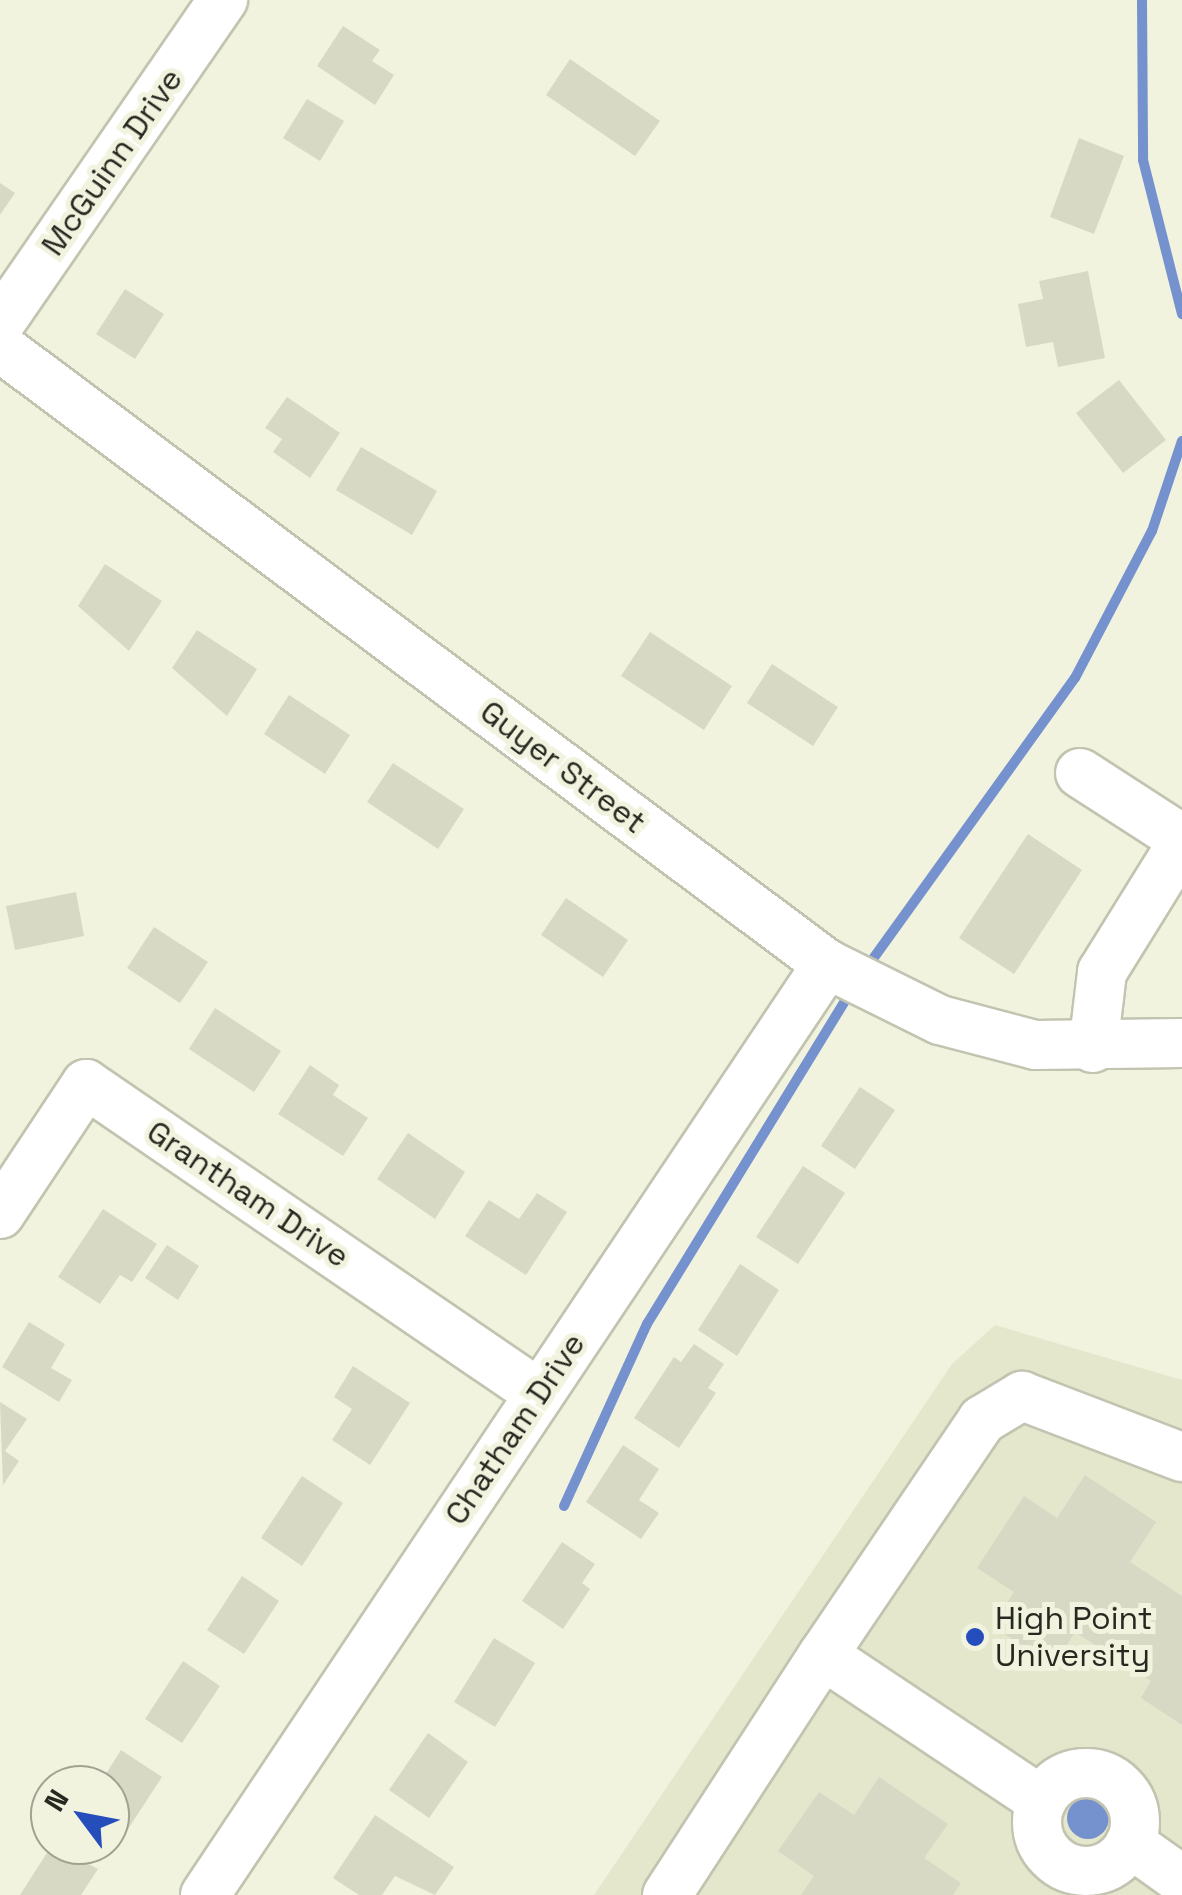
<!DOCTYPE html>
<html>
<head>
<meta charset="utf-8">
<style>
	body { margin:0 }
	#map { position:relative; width:1182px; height:1895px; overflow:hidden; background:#f1f3de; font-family:"Space Grotesk",sans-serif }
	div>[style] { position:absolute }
	.built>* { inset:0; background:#e4e7cc }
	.water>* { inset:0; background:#7592ce }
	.round { border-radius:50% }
	.stream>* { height:10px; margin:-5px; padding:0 5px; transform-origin:5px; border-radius:5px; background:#7592ce }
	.building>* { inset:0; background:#d7d9c5 }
	.roads { filter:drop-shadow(2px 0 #c2c4b0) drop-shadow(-2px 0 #c2c4b0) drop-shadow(0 2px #c2c4b0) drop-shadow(0 -2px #c2c4b0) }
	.minor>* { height:48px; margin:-24px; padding:0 24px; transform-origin:24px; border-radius:24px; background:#fff }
	.minor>.ring { margin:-24px; padding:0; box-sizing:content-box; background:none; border:48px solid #fff; border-radius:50% }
	.dots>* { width:28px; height:28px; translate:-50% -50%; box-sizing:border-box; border:5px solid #f1f3de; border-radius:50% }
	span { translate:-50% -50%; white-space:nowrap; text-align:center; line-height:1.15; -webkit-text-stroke:10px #f1f3de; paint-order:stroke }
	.street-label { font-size:32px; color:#272820 }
	.poi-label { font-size:32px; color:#272820 }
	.left { translate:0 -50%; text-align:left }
	.north { position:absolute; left:30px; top:1765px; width:100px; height:100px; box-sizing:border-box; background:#f1f3de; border:2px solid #a0a292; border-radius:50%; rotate:302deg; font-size:28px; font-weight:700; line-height:40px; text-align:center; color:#272820 }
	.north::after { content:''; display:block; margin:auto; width:35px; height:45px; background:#254dbc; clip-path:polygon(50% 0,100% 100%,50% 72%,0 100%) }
</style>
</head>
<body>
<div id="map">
	<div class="built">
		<div style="clip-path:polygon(995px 1325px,1182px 1380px,1182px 1895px,594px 1895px,952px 1364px)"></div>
	</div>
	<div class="water">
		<div class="round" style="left:1067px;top:1797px;width:42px;height:42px"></div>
	</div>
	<div class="stream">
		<div style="left:1142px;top:0;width:160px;rotate:89.6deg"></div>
		<div style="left:1143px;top:160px;width:159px;rotate:75.8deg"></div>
		<div style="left:865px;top:970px;width:360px;rotate:-54.3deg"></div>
		<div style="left:1075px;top:678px;width:166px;rotate:-62.4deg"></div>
		<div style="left:1152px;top:531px;width:95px;rotate:-71.6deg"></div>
		<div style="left:564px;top:1506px;width:200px;rotate:-65.5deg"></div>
		<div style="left:647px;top:1324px;width:394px;rotate:-58.5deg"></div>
	</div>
	<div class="building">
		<div style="clip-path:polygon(343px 26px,380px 50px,372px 61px,394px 75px,375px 105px,317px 66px)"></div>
		<div style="clip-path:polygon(570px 59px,660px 121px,635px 156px,546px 95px)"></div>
		<div style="clip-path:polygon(307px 99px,344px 121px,320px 161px,283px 138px)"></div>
		<div style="clip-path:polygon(1079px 138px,1124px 156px,1094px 234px,1050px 217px)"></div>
		<div style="clip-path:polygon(0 183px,15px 193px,0 215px)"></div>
		<div style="clip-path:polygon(1088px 271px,1105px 358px,1058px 367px,1053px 342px,1026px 347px,1018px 304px,1043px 299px,1039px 281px)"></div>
		<div style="clip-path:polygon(125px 289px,164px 314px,135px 359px,96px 334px)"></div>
		<div style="clip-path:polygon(1119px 380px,1166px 440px,1123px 473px,1076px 413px)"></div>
		<div style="clip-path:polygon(287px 397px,340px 433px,310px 478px,273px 452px,282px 439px,265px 428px)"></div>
		<div style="clip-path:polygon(361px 447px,437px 491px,412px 535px,336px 490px)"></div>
		<div style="clip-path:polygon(105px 564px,162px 601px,129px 651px,78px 606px)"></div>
		<div style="clip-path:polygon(197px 630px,257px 669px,227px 716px,172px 668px)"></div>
		<div style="clip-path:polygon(650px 632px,732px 686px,704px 730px,621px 676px)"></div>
		<div style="clip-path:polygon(772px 664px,838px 707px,813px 746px,747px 703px)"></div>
		<div style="clip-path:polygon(289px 695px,350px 735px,325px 774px,264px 734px)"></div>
		<div style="clip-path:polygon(393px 763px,464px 809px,438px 849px,367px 802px)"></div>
		<div style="clip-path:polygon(1028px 834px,1082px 870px,1014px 974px,959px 938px)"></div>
		<div style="clip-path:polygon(76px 892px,84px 936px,15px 950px,6px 906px)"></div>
		<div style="clip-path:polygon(566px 898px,628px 940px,603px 977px,541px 935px)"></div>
		<div style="clip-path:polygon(154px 927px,208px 962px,180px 1003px,127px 968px)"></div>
		<div style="clip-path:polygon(215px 1008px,281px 1051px,254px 1092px,189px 1049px)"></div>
		<div style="clip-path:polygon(310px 1065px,339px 1085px,333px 1095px,368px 1118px,343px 1156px,278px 1114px)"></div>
		<div style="clip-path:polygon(860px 1087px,895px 1110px,855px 1169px,821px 1146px)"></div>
		<div style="clip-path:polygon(408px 1133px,465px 1172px,435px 1219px,377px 1179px)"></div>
		<div style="clip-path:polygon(803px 1166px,845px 1193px,798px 1264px,756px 1237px)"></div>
		<div style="clip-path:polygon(537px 1193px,567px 1212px,526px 1275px,465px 1236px,489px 1200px,519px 1219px)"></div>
		<div style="clip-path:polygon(103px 1209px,157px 1244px,132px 1282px,120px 1275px,100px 1304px,58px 1277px)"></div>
		<div style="clip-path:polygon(167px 1245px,199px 1266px,178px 1300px,145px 1278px)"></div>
		<div style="clip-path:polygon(740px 1264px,779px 1290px,737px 1356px,698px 1330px)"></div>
		<div style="clip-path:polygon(29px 1322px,65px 1344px,51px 1368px,72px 1380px,59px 1402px,2px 1367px)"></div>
		<div style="clip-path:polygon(694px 1344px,724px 1364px,708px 1388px,716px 1393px,679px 1448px,634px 1418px,674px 1357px,681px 1362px)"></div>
		<div style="clip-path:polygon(353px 1366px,410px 1403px,370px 1465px,332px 1440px,352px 1409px,334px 1397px)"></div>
		<div style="clip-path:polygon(0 1402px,27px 1419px,5px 1451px,19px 1461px,3px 1485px)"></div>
		<div style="clip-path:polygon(623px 1445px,659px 1469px,639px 1500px,659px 1513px,641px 1539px,586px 1502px)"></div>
		<div style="clip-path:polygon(1085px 1475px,1156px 1522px,1130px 1562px,1182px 1596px,1182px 1725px,1141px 1698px,1151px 1681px,1075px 1632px,1054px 1666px,992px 1626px,1014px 1592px,977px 1568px,1024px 1496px,1057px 1518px)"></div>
		<div style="clip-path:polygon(302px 1476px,343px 1503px,302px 1566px,261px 1538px)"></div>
		<div style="clip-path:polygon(562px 1542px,595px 1564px,582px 1583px,590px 1589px,563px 1629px,522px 1601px)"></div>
		<div style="clip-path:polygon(242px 1576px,279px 1601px,244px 1654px,207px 1630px)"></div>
		<div style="clip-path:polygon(494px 1638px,535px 1663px,495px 1727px,454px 1702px)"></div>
		<div style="clip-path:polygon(183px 1661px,220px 1686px,182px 1743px,145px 1719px)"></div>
		<div style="clip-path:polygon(428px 1733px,468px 1762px,429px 1818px,389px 1790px)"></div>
		<div style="clip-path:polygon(121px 1750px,162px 1777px,115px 1849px,110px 1785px,99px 1785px)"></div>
		<div style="clip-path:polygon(879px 1777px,948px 1824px,924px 1858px,961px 1883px,953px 1895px,801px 1895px,814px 1876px,778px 1851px,819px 1792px,854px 1815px)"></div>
		<div style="clip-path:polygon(375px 1815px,454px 1867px,435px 1895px,395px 1876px,382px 1895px,359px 1895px,333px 1878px)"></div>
		<div style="clip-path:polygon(52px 1845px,98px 1869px,81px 1895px,20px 1895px)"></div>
	</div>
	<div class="roads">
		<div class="minor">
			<div style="left:0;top:323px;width:393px;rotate:-55.4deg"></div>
			<div style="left:0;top:347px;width:1032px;rotate:36.73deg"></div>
			<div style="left:827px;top:964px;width:126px;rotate:26.4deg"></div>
			<div style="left:940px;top:1020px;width:98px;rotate:14.7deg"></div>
			<div style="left:1035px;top:1045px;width:147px;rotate:-0.8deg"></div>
			<div style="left:1080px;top:773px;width:121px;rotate:32.9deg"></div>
			<div style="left:1093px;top:1048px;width:77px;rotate:-83.2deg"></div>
			<div style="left:1102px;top:972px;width:152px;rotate:-58.2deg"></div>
			<div style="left:0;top:1214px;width:156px;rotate:-56.5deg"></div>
			<div style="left:86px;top:1084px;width:548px;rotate:34.36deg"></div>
			<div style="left:823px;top:1655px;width:284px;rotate:-55.9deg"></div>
			<div style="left:982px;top:1420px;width:47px;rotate:-31deg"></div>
			<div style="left:1022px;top:1396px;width:171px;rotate:20.9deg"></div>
			<div class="ring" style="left:1037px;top:1773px;width:50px;height:50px"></div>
			<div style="left:1130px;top:1843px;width:64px;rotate:35.4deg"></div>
			<div style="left:205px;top:1895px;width:1120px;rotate:-56.25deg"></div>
			<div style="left:667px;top:1895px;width:286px;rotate:-57deg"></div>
			<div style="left:823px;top:1655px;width:263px;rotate:33.7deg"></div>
		</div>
	</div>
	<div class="dots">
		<div style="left:975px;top:1637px;background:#254dbc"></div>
	</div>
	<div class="street-label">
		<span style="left:112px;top:162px;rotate:-55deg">McGuinn Drive</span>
		<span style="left:563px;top:767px;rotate:37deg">Guyer Street</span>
		<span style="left:248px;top:1194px;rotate:34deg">Grantham Drive</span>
		<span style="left:515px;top:1429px;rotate:-56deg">Chatham Drive</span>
	</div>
	<div class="poi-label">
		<span class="left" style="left:995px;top:1637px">High Point<br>University</span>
	</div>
	<div class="north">N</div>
</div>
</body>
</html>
